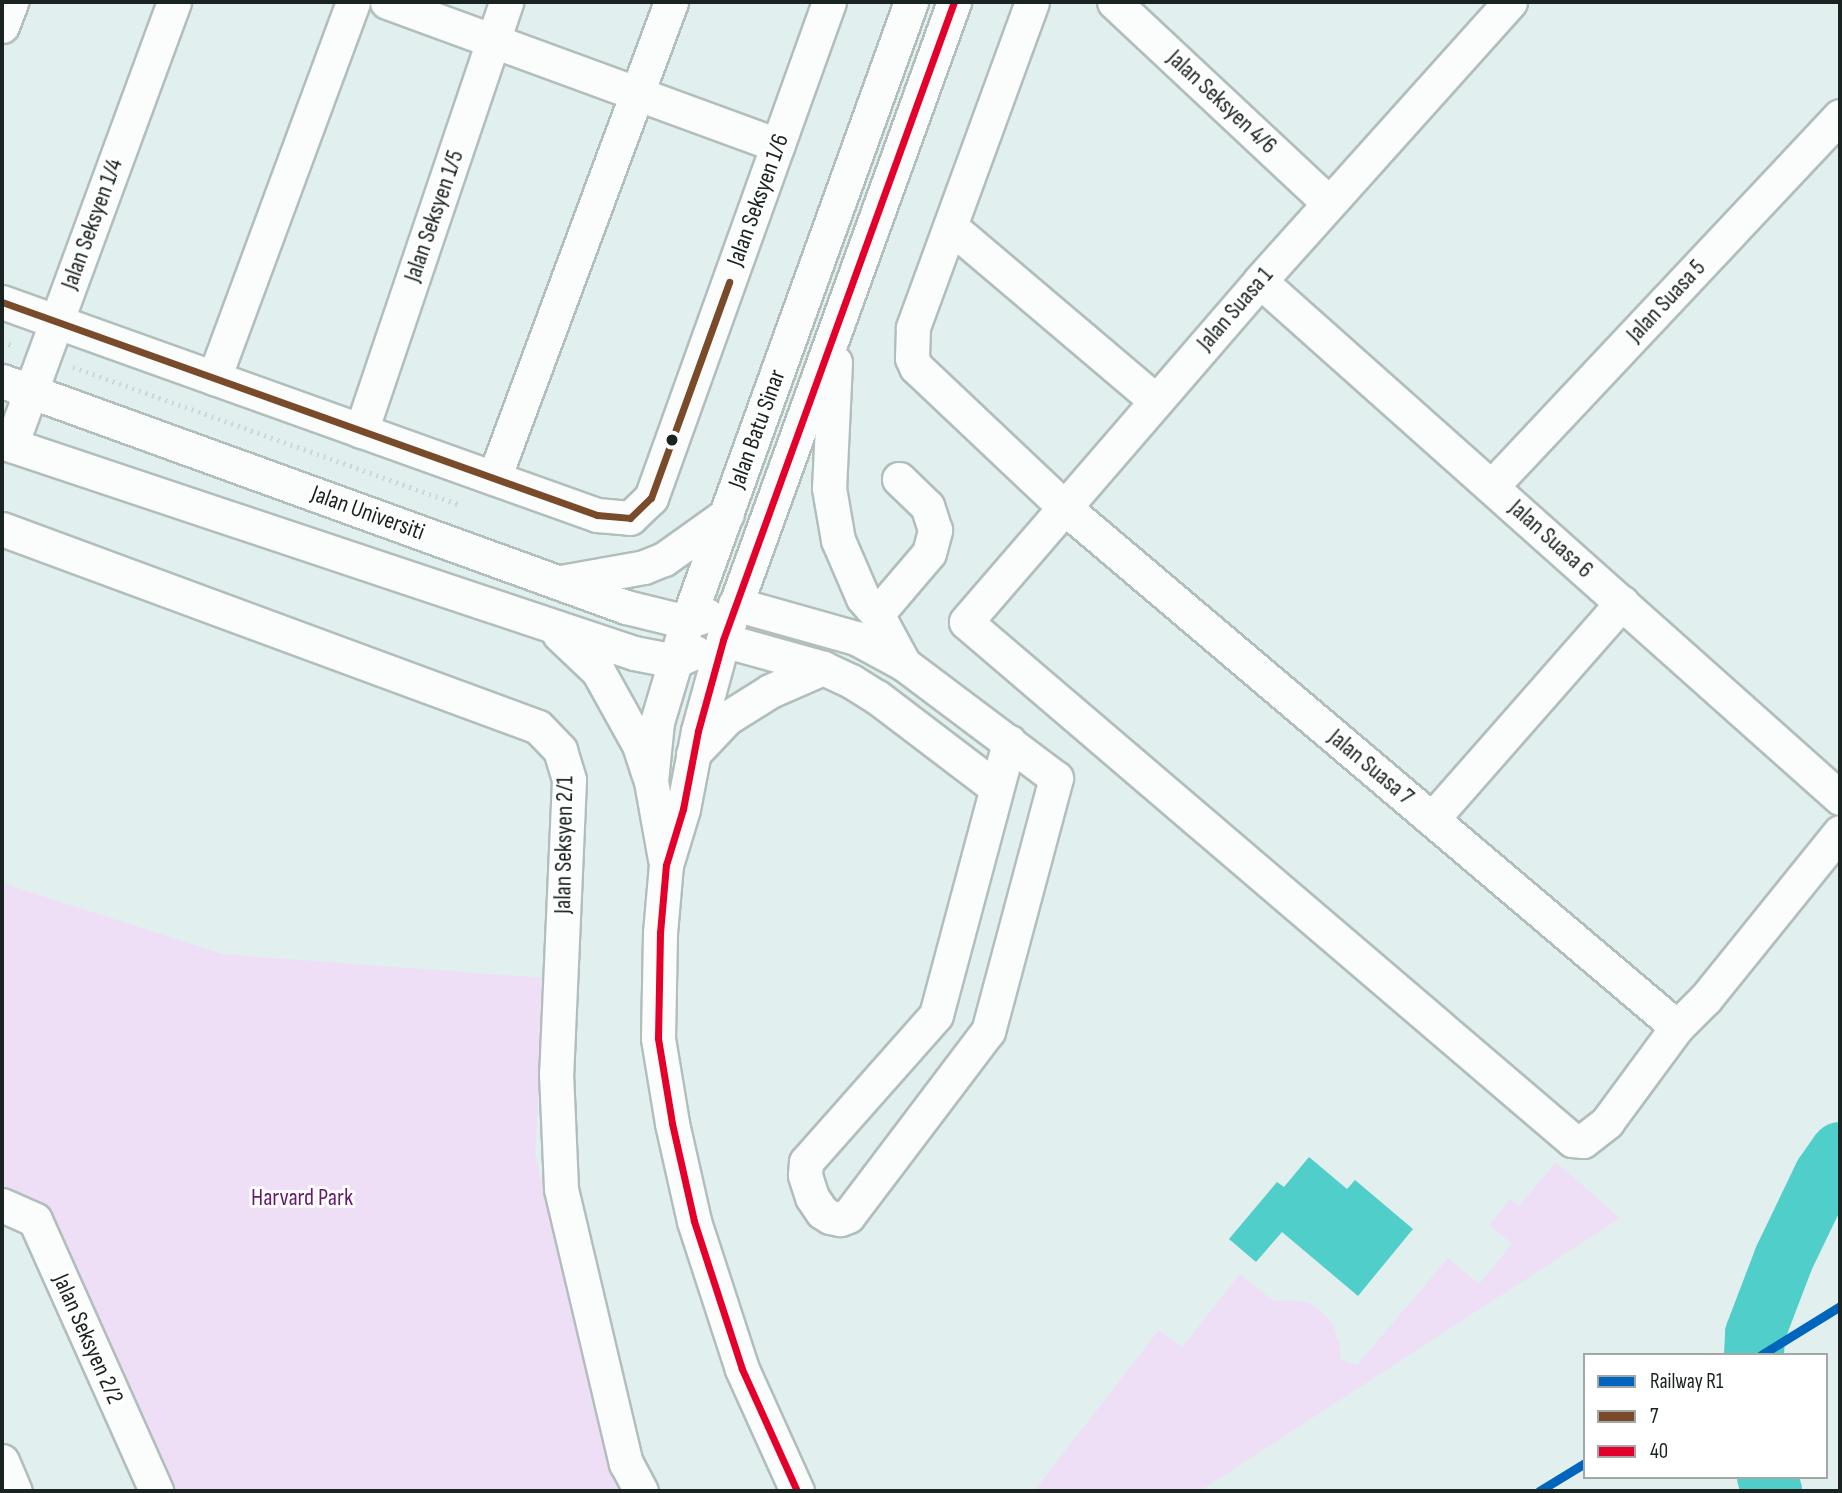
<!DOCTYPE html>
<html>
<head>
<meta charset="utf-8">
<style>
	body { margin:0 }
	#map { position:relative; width:1842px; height:1493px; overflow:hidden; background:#e1efee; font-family:"Sofia Sans Condensed",sans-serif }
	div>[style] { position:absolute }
	.green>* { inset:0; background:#eedff7 }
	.water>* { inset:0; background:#4fceca }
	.river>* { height:60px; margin:-30px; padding:0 30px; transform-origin:30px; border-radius:30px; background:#4fceca }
	.path>* { height:4.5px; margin-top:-2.25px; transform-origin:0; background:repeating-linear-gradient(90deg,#d1d6d5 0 2px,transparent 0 7px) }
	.roads { filter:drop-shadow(2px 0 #b2bebc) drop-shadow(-2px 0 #b2bebc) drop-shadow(0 2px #b2bebc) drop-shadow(0 -2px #b2bebc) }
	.minor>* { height:33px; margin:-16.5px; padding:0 16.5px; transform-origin:16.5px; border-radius:16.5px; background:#fafdfc }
	.bus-1>* { height:7px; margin:-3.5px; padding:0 3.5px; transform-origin:3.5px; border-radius:3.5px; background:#7a4b2a }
	.bus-2>* { height:7px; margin:-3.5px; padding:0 3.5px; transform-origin:3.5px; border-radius:3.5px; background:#e4002b }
	.rail-1>* { height:9px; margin:-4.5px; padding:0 4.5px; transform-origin:4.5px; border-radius:4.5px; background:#0065bd }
	.dots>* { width:19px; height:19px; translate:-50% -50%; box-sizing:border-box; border:4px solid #fff; border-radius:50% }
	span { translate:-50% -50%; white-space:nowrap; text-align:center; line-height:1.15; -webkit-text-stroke:6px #fff; paint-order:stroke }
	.street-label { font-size:24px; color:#192322 }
	.park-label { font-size:24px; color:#681a72 }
	.frame { position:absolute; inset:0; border:4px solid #192322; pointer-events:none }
	.legend { position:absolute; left:1583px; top:1353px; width:245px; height:126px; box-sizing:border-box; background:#fff; border:2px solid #a3a7a7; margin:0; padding:9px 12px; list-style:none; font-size:21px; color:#192322 }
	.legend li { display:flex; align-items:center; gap:14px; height:35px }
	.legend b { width:35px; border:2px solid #a3a7a7 }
</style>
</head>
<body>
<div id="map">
	<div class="green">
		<div style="clip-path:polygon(2px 883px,222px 954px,545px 978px,535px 1153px,612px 1477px,620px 1491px,172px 1491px,52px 1215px,2px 1193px)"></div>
		<div style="clip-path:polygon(1556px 1162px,1620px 1218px,1203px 1489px,1034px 1491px,1159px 1330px,1182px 1347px,1240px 1274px,1274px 1301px,1292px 1300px,1310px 1303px,1322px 1312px,1333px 1324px,1339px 1342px,1341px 1360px,1357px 1365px,1448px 1258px,1479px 1284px,1512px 1244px,1489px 1225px,1510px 1199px,1519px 1206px)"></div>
	</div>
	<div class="water">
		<div style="clip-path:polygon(1309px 1157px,1347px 1189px,1355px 1180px,1413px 1229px,1358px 1296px,1282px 1232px,1256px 1262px,1229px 1239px,1277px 1182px,1284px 1187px)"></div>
	</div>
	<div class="river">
		<div style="left:1754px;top:1355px;width:21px;rotate:-87deg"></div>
		<div style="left:1755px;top:1334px;width:81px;rotate:-69.1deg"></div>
		<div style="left:1784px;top:1258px;width:92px;rotate:-64.3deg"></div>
		<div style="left:1824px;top:1175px;width:28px;rotate:-55deg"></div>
		<div style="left:1767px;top:1477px;width:15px;rotate:70deg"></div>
	</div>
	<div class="path">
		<div style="left:2px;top:342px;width:10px;rotate:17deg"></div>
		<div style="left:73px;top:367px;width:411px;rotate:19.6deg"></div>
	</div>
	<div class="roads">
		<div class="minor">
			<div style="left:387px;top:2px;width:416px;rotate:20.1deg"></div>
			<div style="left:1032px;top:2px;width:347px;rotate:110.1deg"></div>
			<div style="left:913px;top:328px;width:30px;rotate:92deg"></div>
			<div style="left:912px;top:358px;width:10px;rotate:66deg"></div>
			<div style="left:916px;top:367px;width:205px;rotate:43.4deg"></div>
			<div style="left:1065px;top:508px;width:802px;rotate:40.3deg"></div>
			<div style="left:1114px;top:2px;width:294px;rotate:43.1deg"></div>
			<div style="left:1510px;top:2px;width:375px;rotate:131.9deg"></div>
			<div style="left:1260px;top:281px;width:450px;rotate:130.8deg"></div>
			<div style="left:966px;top:622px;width:797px;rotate:40.52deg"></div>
			<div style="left:1572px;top:1140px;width:11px;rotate:5deg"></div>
			<div style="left:1583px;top:1141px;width:31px;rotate:-38deg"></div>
			<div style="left:1607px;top:1122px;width:118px;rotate:-53.6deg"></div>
			<div style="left:1677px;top:1027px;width:41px;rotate:-45deg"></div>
			<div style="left:1706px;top:998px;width:213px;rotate:-51.1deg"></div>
			<div style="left:2px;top:26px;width:26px;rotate:-69deg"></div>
			<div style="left:951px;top:227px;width:269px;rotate:40.3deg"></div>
			<div style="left:1260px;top:281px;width:777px;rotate:41.71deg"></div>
			<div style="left:2px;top:302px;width:632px;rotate:19.7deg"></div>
			<div style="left:597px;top:515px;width:33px;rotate:5deg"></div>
			<div style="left:630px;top:518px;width:29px;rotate:-44deg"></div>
			<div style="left:651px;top:498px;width:527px;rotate:-70.26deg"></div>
			<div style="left:835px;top:362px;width:126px;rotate:92.7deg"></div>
			<div style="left:829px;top:488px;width:53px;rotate:80.2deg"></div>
			<div style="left:838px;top:540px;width:63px;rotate:66.7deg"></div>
			<div style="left:863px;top:598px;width:21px;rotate:49deg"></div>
			<div style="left:877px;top:614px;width:57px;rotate:61.6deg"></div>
			<div style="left:214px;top:378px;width:401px;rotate:-69.7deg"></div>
			<div style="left:2px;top:381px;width:664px;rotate:19.91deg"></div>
			<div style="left:626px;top:607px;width:63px;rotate:13.8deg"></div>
			<div style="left:687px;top:622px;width:21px;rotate:-19deg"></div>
			<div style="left:361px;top:431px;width:453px;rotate:-71.3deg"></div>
			<div style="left:2px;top:442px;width:666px;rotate:18.46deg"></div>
			<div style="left:634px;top:653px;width:42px;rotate:11deg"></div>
			<div style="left:675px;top:661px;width:22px;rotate:-24deg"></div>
			<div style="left:11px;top:445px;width:472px;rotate:-69.8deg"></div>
			<div style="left:494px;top:478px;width:508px;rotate:-69.6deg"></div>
			<div style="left:1492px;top:486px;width:508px;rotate:-46.76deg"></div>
			<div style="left:2px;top:529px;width:571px;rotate:20.27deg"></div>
			<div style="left:538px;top:727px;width:32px;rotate:46deg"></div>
			<div style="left:560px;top:750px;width:31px;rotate:73deg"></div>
			<div style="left:569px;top:780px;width:293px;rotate:92.5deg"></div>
			<div style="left:556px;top:1073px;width:116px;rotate:87.5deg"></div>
			<div style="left:561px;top:1189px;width:282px;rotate:76.7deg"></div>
			<div style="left:626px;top:1463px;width:32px;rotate:62deg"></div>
			<div style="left:561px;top:582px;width:84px;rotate:-10.2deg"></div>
			<div style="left:644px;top:567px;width:22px;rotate:-22deg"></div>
			<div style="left:664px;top:559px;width:77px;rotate:-35.5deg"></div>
			<div style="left:735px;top:604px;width:126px;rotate:15.7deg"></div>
			<div style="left:856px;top:638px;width:55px;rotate:28.4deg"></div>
			<div style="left:904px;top:664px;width:190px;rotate:36.9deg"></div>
			<div style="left:1056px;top:778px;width:262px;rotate:105deg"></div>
			<div style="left:988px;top:1031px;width:232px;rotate:127.1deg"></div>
			<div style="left:848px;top:1216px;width:9px;rotate:159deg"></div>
			<div style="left:840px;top:1219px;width:10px;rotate:-169deg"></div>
			<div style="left:830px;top:1217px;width:9px;rotate:-148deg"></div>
			<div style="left:822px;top:1212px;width:18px;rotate:-124deg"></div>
			<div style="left:812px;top:1197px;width:23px;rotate:-108deg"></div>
			<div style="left:805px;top:1175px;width:13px;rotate:-86deg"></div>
			<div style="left:806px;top:1162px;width:196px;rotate:-48.5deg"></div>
			<div style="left:936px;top:1015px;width:283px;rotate:-75deg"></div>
			<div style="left:877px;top:614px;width:80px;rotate:-49.6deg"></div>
			<div style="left:929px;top:553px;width:24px;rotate:-75deg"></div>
			<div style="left:935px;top:530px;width:25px;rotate:-108deg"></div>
			<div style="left:927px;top:506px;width:39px;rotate:-136deg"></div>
			<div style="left:559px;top:634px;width:54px;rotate:43.5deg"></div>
			<div style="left:598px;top:671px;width:85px;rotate:61deg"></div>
			<div style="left:639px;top:745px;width:32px;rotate:72deg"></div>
			<div style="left:723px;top:640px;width:104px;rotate:15.6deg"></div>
			<div style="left:823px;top:668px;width:31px;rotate:25deg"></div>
			<div style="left:851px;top:681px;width:31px;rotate:32deg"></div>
			<div style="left:877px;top:697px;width:148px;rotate:37.3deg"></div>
			<div style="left:693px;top:754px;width:50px;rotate:-46.6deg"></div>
			<div style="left:727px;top:718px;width:51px;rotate:-32.1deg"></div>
			<div style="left:770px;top:691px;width:58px;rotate:-23.5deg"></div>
			<div style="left:1432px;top:819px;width:288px;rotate:-48.7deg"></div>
			<div style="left:665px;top:859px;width:79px;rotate:-100.2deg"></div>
			<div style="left:651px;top:781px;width:59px;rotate:-84.2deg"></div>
			<div style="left:657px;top:722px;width:104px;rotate:-73.3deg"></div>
			<div style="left:687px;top:622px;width:659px;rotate:-70.14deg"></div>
			<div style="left:2px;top:1205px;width:36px;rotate:24deg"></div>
			<div style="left:35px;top:1220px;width:297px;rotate:65.9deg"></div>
			<div style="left:2px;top:1461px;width:33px;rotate:67deg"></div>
			<div style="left:797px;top:1491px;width:134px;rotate:-114.3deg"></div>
			<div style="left:742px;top:1369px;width:156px;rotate:-108deg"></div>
			<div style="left:694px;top:1221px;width:100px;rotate:-102.7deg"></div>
			<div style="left:672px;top:1123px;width:86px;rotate:-99.4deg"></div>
			<div style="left:658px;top:1038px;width:105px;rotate:-88.9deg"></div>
			<div style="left:660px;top:933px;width:68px;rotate:-85deg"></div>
			<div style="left:666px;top:865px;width:59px;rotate:-73.1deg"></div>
			<div style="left:683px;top:809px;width:79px;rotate:-79.1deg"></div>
			<div style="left:698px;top:731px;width:94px;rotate:-74.6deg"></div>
			<div style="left:723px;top:640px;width:679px;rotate:-70.1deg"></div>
		</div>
	</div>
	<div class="bus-1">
		<div style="left:2px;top:302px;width:632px;rotate:19.7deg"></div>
		<div style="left:597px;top:515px;width:33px;rotate:5deg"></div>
		<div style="left:630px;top:518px;width:29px;rotate:-44deg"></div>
		<div style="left:651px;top:498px;width:230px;rotate:-70.1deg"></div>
	</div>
	<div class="bus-2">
		<div style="left:797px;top:1491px;width:134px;rotate:-114.3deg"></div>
		<div style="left:742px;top:1369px;width:156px;rotate:-108deg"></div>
		<div style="left:694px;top:1221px;width:100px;rotate:-102.7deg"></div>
		<div style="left:672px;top:1123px;width:86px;rotate:-99.4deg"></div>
		<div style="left:658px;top:1038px;width:105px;rotate:-88.9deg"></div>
		<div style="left:660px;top:933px;width:68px;rotate:-85deg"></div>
		<div style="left:666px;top:865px;width:59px;rotate:-73.1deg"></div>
		<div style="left:683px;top:809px;width:79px;rotate:-79.1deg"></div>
		<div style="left:698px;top:731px;width:94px;rotate:-74.6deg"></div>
		<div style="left:723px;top:640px;width:679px;rotate:-70.1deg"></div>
	</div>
	<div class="rail-1">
		<div style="left:1761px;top:1355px;width:93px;rotate:-31.8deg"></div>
		<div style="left:1539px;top:1491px;width:54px;rotate:-31.3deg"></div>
	</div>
	<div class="dots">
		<div style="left:672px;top:440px;background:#192322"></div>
	</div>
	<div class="street-label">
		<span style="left:1222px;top:102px;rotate:43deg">Jalan Seksyen 4/6</span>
		<span style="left:758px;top:200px;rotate:-70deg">Jalan Seksyen 1/6</span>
		<span style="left:434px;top:216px;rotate:-71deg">Jalan Seksyen 1/5</span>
		<span style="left:92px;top:224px;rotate:-70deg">Jalan Seksyen 1/4</span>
		<span style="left:1666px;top:301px;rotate:-47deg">Jalan Suasa 5</span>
		<span style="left:1235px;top:309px;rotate:-49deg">Jalan Suasa 1</span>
		<span style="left:757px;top:429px;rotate:-70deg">Jalan Batu Sinar</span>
		<span style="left:368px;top:513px;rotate:20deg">Jalan Universiti</span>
		<span style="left:1551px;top:539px;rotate:42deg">Jalan Suasa 6</span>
		<span style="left:1371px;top:767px;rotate:40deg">Jalan Suasa 7</span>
		<span style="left:564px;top:845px;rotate:-89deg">Jalan Seksyen 2/1</span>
		<span style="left:88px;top:1339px;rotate:66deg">Jalan Seksyen 2/2</span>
	</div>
	<div class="park-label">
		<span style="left:302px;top:1198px">Harvard Park</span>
	</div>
	<div class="frame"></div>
	<ul class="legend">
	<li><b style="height:9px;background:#0065bd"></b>Railway R1</li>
	<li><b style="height:9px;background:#7a4b2a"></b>7</li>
	<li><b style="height:9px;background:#e4002b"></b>40</li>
	</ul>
</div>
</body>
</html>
